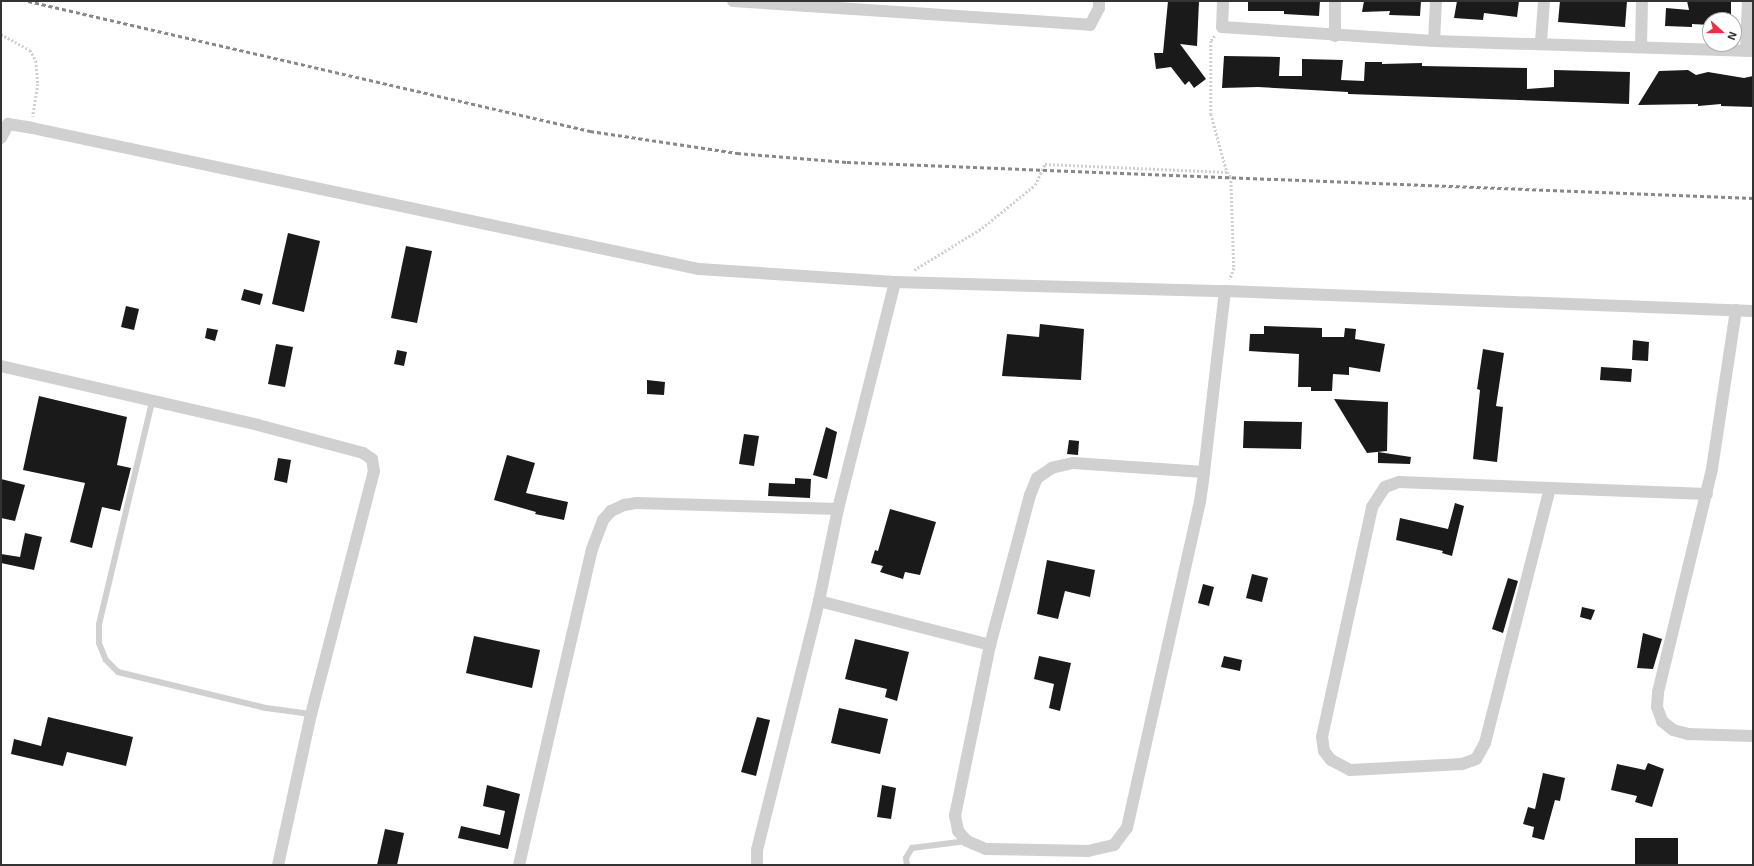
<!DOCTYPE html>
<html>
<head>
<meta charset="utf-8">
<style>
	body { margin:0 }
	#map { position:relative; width:1754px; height:866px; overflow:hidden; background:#fff; font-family:"Exo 2",sans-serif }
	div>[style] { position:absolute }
	.building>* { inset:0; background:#1a1a1a }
	.path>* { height:2.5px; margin-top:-1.25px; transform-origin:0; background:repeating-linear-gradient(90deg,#d0d0d0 0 2px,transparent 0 4px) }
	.lane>* { height:6px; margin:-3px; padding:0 3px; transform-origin:3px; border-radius:3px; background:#d0d0d0 }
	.street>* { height:12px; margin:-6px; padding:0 6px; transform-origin:6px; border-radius:6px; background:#d0d0d0 }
	.rail>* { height:3px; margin-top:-1.5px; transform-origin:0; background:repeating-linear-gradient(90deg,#888 0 4px,transparent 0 7px) }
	span { translate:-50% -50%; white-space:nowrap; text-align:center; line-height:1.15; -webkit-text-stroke:4px #fff; paint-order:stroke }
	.frame { position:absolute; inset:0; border:2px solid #333; pointer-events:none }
	.north { position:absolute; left:1702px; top:12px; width:40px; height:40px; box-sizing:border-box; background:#fff; border:1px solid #adadad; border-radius:50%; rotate:111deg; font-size:11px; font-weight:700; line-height:16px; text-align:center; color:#333 }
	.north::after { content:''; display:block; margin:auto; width:14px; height:18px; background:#f32b44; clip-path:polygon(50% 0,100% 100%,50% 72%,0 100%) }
</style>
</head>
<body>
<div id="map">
	<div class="building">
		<div style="clip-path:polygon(1168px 1px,1199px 1px,1197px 46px,1180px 44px,1206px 79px,1194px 88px,1189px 81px,1185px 85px,1171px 67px,1156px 69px,1154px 53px,1163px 53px)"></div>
		<div style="clip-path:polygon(1248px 1px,1320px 1px,1319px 16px,1284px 14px,1284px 11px,1248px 11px)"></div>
		<div style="clip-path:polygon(1364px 1px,1421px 1px,1420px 16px,1389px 15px,1390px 11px,1362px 12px)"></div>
		<div style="clip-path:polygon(1457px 1px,1519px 1px,1517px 17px,1484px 13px,1483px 20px,1454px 18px)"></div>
		<div style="clip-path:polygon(1560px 1px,1627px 1px,1625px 27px,1558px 22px)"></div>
		<div style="clip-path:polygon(1687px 1px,1731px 1px,1731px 20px,1710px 20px,1710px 25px,1692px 24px,1692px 27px,1665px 26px,1666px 8px,1689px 10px)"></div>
		<div style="clip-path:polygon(1224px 56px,1280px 57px,1279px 76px,1302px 76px,1302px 59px,1343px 60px,1341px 80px,1364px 81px,1365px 62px,1382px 62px,1382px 64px,1422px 63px,1422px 66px,1527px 68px,1527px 89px,1554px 87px,1554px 70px,1630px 72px,1629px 104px,1348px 94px,1348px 92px,1258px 87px,1222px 88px)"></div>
		<div style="clip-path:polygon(1688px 70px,1696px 75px,1708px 72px,1744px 78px,1753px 76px,1753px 107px,1721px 106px,1721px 104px,1698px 106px,1698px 104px,1638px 105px,1659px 71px)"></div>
		<div style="clip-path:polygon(288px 233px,320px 241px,304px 312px,272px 304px)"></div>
		<div style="clip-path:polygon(406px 246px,432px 251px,417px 323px,391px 318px)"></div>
		<div style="clip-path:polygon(244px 289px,263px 294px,260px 305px,241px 300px)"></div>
		<div style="clip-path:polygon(126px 306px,139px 309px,134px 330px,121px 327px)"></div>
		<div style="clip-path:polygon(1040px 324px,1084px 329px,1081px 380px,1002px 376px,1007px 334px,1039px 337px)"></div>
		<div style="clip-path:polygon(1264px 326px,1322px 328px,1322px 337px,1344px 337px,1345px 328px,1356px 329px,1355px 339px,1385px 344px,1380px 372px,1349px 367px,1349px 375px,1333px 374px,1332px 391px,1311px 391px,1311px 387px,1298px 387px,1299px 354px,1249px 351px,1250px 334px,1264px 334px)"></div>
		<div style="clip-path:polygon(207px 328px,218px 330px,215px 341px,205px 338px)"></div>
		<div style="clip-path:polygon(1633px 340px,1649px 342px,1648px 361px,1632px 360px)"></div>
		<div style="clip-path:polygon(276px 344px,293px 347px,285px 387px,268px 384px)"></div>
		<div style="clip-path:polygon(1483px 349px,1504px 353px,1496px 406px,1503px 407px,1497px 462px,1473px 459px,1480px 390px,1477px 389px)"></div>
		<div style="clip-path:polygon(397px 350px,407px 352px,404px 366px,394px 364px)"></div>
		<div style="clip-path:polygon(1601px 367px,1632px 369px,1631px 382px,1600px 380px)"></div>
		<div style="clip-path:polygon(647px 380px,665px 382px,664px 395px,647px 394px)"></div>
		<div style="clip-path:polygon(39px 396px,127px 417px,117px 465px,131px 468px,120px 511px,102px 507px,92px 548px,70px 542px,85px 483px,23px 470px)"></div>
		<div style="clip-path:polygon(1334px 399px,1388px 402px,1387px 451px,1367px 453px)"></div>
		<div style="clip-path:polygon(1244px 421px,1302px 422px,1301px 449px,1243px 448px)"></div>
		<div style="clip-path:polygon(826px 427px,837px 432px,827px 479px,813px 475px)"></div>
		<div style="clip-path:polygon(744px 434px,759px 436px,754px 466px,739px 464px)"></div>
		<div style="clip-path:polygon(1069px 440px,1079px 441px,1078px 455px,1067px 454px)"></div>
		<div style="clip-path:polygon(1378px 452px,1411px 457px,1410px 464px,1378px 463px)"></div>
		<div style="clip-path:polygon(507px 455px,535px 463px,526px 493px,568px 502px,564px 520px,535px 514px,536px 512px,494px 500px)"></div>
		<div style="clip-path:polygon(278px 458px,291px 460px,287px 483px,274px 480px)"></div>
		<div style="clip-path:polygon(795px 478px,811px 479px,810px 498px,768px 496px,769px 483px,795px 484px)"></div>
		<div style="clip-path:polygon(1px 479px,25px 485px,15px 521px,1px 518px)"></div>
		<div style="clip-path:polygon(1455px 503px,1464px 506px,1452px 556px,1442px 553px,1443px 551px,1396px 540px,1400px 518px,1448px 529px)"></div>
		<div style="clip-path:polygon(890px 509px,936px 522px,920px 575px,905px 572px,903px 579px,880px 572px,883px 566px,871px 563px,875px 550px,878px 551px)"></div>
		<div style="clip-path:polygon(25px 533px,42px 537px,34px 570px,1px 563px,1px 554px,20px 557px)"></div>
		<div style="clip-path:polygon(1047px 560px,1095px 570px,1090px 597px,1065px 591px,1058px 619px,1037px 614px)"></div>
		<div style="clip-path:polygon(1252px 574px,1268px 578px,1262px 602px,1246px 598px)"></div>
		<div style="clip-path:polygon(1508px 578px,1518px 581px,1503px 633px,1492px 629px)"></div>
		<div style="clip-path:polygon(1203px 584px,1214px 587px,1209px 606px,1198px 603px)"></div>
		<div style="clip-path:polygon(1582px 607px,1595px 610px,1591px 620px,1580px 617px)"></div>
		<div style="clip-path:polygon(1643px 633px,1662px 639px,1653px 669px,1637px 668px)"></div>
		<div style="clip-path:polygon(474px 636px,540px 650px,532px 688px,466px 673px)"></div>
		<div style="clip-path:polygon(855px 639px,909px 652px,897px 701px,885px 697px,887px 689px,845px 679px)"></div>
		<div style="clip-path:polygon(1039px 656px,1071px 663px,1060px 711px,1049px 708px,1054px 684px,1034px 679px)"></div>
		<div style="clip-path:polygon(1224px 656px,1242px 660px,1240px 671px,1221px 667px)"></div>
		<div style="clip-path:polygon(839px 708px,888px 719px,880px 754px,831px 743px)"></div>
		<div style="clip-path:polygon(48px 717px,133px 737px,126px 766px,67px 752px,63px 766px,11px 754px,14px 739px,41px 746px)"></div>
		<div style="clip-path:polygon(757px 717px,770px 720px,756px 776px,741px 772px)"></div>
		<div style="clip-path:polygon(1648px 763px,1664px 769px,1652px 807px,1635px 802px,1637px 796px,1611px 790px,1617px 764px,1645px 770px)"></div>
		<div style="clip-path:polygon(1543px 773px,1565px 778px,1560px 801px,1555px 800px,1544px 840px,1532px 837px,1534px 827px,1523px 824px,1528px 807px,1535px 809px)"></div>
		<div style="clip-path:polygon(487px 785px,520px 794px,508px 849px,458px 838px,461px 826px,500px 835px,505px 811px,483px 806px)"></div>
		<div style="clip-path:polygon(882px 785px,896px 788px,891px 819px,877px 817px)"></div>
		<div style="clip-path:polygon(385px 829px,404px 833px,397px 865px,377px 865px)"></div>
		<div style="clip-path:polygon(1635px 838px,1678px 838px,1678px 865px,1635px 865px)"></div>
	</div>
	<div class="path">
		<div style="left:1px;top:34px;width:33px;rotate:29deg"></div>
		<div style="left:30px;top:50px;width:13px;rotate:61deg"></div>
		<div style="left:36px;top:61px;width:23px;rotate:85deg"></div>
		<div style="left:38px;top:84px;width:33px;rotate:99deg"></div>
		<div style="left:1215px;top:36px;width:6px;rotate:129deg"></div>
		<div style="left:1211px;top:41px;width:73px;rotate:90deg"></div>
		<div style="left:1211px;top:114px;width:60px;rotate:74.6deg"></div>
		<div style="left:1227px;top:172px;width:6px;rotate:51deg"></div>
		<div style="left:1231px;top:177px;width:91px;rotate:88.1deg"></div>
		<div style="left:1234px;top:268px;width:12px;rotate:110deg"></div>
		<div style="left:914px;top:270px;width:80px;rotate:-31.7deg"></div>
		<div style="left:982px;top:228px;width:68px;rotate:-39.1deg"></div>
		<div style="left:1035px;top:185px;width:23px;rotate:-65deg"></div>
		<div style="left:1045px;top:164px;width:182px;rotate:2.5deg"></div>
	</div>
	<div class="lane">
		<div style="left:152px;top:402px;width:228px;rotate:103.4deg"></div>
		<div style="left:99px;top:624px;width:19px;rotate:90deg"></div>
		<div style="left:99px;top:643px;width:18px;rotate:68deg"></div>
		<div style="left:106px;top:660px;width:17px;rotate:45deg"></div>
		<div style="left:118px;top:672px;width:152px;rotate:13.7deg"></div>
		<div style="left:266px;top:708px;width:45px;rotate:7.6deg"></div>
		<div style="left:907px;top:865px;width:7px;rotate:-98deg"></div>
		<div style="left:906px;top:858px;width:12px;rotate:-59deg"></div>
		<div style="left:912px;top:848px;width:55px;rotate:-7.3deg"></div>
	</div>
	<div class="street">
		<div style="left:733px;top:1px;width:358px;rotate:3.8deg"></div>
		<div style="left:1090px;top:25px;width:19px;rotate:-62deg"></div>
		<div style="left:1099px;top:8px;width:7px;rotate:-90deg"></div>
		<div style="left:1223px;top:1px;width:26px;rotate:92deg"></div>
		<div style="left:1222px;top:27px;width:212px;rotate:3.8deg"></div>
		<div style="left:1434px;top:41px;width:319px;rotate:1.8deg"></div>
		<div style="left:1335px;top:36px;width:35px;rotate:-90deg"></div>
		<div style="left:1434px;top:41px;width:40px;rotate:-87.1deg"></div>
		<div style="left:1541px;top:42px;width:41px;rotate:-85.8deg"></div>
		<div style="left:1641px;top:47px;width:46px;rotate:-88.8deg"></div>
		<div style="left:1746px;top:51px;width:50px;rotate:-87.7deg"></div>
		<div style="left:1px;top:138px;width:16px;rotate:-63deg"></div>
		<div style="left:8px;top:124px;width:24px;rotate:9deg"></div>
		<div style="left:32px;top:128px;width:682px;rotate:11.94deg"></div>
		<div style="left:699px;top:269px;width:196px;rotate:3.8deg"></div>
		<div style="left:895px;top:282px;width:330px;rotate:1.6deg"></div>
		<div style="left:1225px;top:291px;width:528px;rotate:2.17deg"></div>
		<div style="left:1736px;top:310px;width:161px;rotate:98.6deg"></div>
		<div style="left:1712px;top:469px;width:230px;rotate:103.6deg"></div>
		<div style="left:1658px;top:693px;width:14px;rotate:94deg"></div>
		<div style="left:1657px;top:707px;width:15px;rotate:70deg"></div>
		<div style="left:1662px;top:721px;width:14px;rotate:39deg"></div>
		<div style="left:1673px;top:730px;width:16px;rotate:15deg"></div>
		<div style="left:1688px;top:734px;width:65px;rotate:1.8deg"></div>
		<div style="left:1px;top:366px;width:264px;rotate:12.9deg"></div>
		<div style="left:258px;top:425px;width:109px;rotate:14.9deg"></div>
		<div style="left:363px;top:453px;width:11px;rotate:34deg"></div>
		<div style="left:372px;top:459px;width:12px;rotate:81deg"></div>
		<div style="left:374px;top:471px;width:251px;rotate:104.5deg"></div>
		<div style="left:311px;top:714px;width:155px;rotate:102.3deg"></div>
		<div style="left:1204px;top:472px;width:131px;rotate:-176.1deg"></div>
		<div style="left:1073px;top:463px;width:22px;rotate:167deg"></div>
		<div style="left:1052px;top:468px;width:18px;rotate:146deg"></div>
		<div style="left:1037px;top:478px;width:18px;rotate:112deg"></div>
		<div style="left:1030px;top:495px;width:155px;rotate:104.9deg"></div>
		<div style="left:990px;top:645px;width:174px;rotate:101.6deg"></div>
		<div style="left:955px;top:815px;width:16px;rotate:79deg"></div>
		<div style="left:958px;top:831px;width:13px;rotate:48deg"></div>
		<div style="left:967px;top:841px;width:21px;rotate:23deg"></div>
		<div style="left:986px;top:849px;width:102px;rotate:1.1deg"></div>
		<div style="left:1088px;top:851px;width:27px;rotate:-13deg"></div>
		<div style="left:1114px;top:845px;width:21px;rotate:-53deg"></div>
		<div style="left:1127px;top:828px;width:334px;rotate:-77.4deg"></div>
		<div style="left:1200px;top:502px;width:30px;rotate:-82deg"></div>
		<div style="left:1204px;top:472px;width:182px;rotate:-83.4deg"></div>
		<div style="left:1550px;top:488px;width:263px;rotate:104.3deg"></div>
		<div style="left:1485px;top:743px;width:18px;rotate:119deg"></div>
		<div style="left:1476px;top:759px;width:15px;rotate:160deg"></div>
		<div style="left:1462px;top:764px;width:112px;rotate:176.9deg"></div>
		<div style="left:1350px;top:770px;width:21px;rotate:-152deg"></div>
		<div style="left:1331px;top:760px;width:11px;rotate:-128deg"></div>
		<div style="left:1324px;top:751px;width:14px;rotate:-98deg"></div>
		<div style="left:1322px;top:737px;width:235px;rotate:-77.7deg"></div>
		<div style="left:1372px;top:507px;width:24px;rotate:-57deg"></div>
		<div style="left:1385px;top:487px;width:15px;rotate:-20deg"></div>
		<div style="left:1399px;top:482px;width:151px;rotate:2.3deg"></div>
		<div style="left:1550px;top:488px;width:157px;rotate:2.2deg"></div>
		<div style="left:819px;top:601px;width:177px;rotate:14.4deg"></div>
		<div style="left:519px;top:865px;width:324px;rotate:-77deg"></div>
		<div style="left:592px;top:549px;width:31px;rotate:-69deg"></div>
		<div style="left:603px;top:520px;width:12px;rotate:-48deg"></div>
		<div style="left:611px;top:511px;width:14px;rotate:-25deg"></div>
		<div style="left:624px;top:505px;width:12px;rotate:-9deg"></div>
		<div style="left:636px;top:503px;width:202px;rotate:1.7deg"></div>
		<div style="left:757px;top:865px;width:15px;rotate:-90deg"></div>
		<div style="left:757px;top:850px;width:257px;rotate:-76deg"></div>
		<div style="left:819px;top:601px;width:94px;rotate:-78.3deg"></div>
		<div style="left:838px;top:509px;width:234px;rotate:-75.9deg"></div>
	</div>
	<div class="rail">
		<div style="left:28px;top:1px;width:577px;rotate:13.02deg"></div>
		<div style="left:590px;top:131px;width:149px;rotate:8.5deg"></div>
		<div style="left:737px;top:153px;width:110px;rotate:4.7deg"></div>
		<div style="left:847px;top:162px;width:907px;rotate:2.28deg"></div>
	</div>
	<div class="frame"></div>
	<div class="north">N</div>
</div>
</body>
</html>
